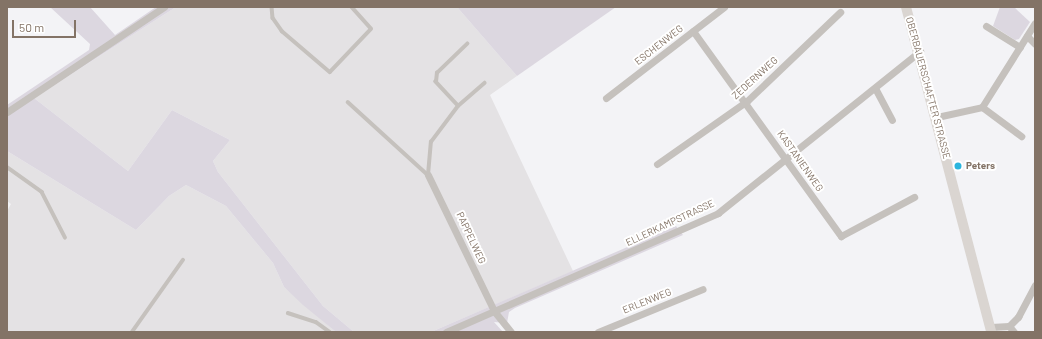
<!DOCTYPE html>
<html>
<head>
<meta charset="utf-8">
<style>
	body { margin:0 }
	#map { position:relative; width:1042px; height:339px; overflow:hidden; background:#f3f3f6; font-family:Barlow,sans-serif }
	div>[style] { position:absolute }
	.built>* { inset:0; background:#e4e2e4 }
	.green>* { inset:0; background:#dcd7e0 }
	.service>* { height:3.5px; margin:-1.75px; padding:0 1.75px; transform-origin:1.75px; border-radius:1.75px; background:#c5c1bd }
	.minor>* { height:7px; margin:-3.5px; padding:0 3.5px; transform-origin:3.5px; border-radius:3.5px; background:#c5c1bd }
	.secondary>* { height:10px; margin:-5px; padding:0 5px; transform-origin:5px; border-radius:5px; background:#dad5d1 }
	.dots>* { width:11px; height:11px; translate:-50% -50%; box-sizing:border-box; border:2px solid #fff; border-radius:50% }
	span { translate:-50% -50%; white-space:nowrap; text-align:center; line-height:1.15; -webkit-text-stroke:4px #fff; paint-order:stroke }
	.street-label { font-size:10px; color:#837366 }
	.poi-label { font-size:10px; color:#837366; font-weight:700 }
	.left { translate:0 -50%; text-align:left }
	.frame { position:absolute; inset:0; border:8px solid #837366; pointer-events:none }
	.scale { position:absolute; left:12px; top:20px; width:64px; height:18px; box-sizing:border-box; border:2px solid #837366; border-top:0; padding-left:5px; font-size:12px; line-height:14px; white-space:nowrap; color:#837366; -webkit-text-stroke:3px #fff; paint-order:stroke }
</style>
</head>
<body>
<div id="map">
	<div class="built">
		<div style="clip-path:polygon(176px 7px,457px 7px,517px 76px,490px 95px,573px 271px,431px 332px,354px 332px,323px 306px,218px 172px,213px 161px,230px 140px,172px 110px,128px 171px,34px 98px)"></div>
		<div style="clip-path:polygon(7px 151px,136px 230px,169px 196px,186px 185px,226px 206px,273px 263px,284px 287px,336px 332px,7px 332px,7px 211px,11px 204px,7px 201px)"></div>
	</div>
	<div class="green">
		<div style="clip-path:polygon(50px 7px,90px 7px,115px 35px,156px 7px,176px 7px,34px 98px,128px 171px,172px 110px,230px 140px,213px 161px,218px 172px,323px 306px,354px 332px,336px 332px,303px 305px,284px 287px,273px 263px,226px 206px,186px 185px,169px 196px,136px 230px,7px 151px,7px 105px,89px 50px,90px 44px)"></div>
		<div style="clip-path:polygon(457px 7px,616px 7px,517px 76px)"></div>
		<div style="clip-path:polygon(1000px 7px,1014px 7px,1030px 22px,1019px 39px,1015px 40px,993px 26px)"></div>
		<div style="clip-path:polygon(676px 226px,683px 235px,515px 308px,509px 312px,507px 323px,494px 322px,503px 332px,431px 332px)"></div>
	</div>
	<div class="service">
		<div style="left:272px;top:7px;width:11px;rotate:85deg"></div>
		<div style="left:273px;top:18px;width:16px;rotate:55deg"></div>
		<div style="left:282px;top:31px;width:63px;rotate:40.5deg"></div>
		<div style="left:330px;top:72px;width:59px;rotate:-46.4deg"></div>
		<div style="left:371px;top:29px;width:30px;rotate:-132deg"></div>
		<div style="left:348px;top:102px;width:108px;rotate:42.4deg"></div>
		<div style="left:458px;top:106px;width:33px;rotate:-133deg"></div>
		<div style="left:436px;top:82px;width:9px;rotate:-84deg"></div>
		<div style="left:437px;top:73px;width:42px;rotate:-44deg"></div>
		<div style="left:7px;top:167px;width:43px;rotate:35.5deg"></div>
		<div style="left:42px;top:192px;width:51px;rotate:62.9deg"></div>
		<div style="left:428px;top:175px;width:33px;rotate:-85deg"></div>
		<div style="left:431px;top:142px;width:45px;rotate:-53.1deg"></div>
		<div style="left:458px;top:106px;width:35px;rotate:-41deg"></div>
		<div style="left:288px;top:313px;width:29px;rotate:18deg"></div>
		<div style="left:316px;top:322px;width:17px;rotate:36deg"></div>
		<div style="left:132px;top:332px;width:88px;rotate:-54.7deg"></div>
	</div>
	<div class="minor">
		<div style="left:986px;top:26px;width:40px;rotate:32deg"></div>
		<div style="left:693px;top:31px;width:253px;rotate:54.2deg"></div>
		<div style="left:841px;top:236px;width:83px;rotate:-28.1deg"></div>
		<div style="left:1027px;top:36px;width:11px;rotate:45deg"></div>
		<div style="left:875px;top:88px;width:36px;rotate:62deg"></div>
		<div style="left:606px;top:98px;width:149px;rotate:-37.6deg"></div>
		<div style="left:982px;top:107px;width:49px;rotate:36.6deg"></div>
		<div style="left:7px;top:112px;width:189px;rotate:-33.8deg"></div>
		<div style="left:937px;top:117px;width:46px;rotate:-12.5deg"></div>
		<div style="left:982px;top:107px;width:99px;rotate:-57.8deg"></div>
		<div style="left:657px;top:164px;width:110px;rotate:-35deg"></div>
		<div style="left:747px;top:101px;width:129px;rotate:-43.7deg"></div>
		<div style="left:428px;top:175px;width:151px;rotate:64.1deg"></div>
		<div style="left:494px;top:311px;width:27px;rotate:51deg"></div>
		<div style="left:1009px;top:326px;width:8px;rotate:50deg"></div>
		<div style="left:991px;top:327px;width:18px;rotate:-3deg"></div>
		<div style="left:1009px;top:326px;width:13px;rotate:-45deg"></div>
		<div style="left:1018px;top:317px;width:36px;rotate:-62deg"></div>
		<div style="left:446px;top:332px;width:297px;rotate:-23.6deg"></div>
		<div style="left:718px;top:213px;width:259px;rotate:-38.7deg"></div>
		<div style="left:598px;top:332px;width:113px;rotate:-22.3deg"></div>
	</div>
	<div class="secondary">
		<div style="left:906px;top:7px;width:336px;rotate:75.3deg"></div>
	</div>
	<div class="dots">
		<div style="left:958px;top:166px;background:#2bb5de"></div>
	</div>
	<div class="street-label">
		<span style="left:659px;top:45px;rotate:-38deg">ESCHENWEG</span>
		<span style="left:755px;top:78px;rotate:-42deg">ZEDERNWEG</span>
		<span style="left:928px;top:88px;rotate:75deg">OBERBAUERSCHAFTER STRASSE</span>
		<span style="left:800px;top:161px;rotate:55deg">KASTANIENWEG</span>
		<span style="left:670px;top:223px;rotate:-25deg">ELLERKAMPSTRASSE</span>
		<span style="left:471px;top:238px;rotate:65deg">PAPPELWEG</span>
		<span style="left:647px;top:301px;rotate:-22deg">ERLENWEG</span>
	</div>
	<div class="poi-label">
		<span class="left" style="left:966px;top:166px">Peters</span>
	</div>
	<div class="frame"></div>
	<div class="scale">50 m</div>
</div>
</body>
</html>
